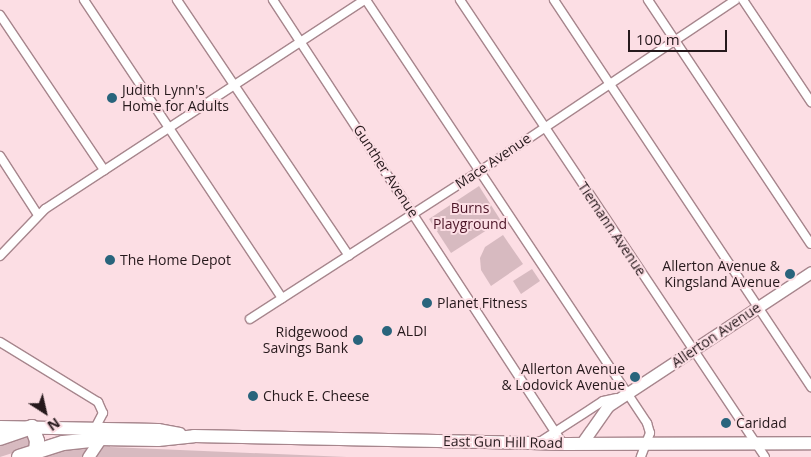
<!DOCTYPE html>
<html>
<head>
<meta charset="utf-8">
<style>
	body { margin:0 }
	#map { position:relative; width:811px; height:457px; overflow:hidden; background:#fcdee4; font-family:"Open Sans",sans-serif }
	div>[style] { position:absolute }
	.green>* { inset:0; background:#d7bac0 }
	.roads { filter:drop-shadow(1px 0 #a7868d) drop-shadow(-1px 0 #a7868d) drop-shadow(0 1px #a7868d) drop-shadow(0 -1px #a7868d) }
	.street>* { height:8px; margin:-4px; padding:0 4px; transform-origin:4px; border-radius:4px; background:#fff }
	.secondary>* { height:11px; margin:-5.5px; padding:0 5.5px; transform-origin:5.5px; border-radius:5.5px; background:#fff }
	.primary>* { height:12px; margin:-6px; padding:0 6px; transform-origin:6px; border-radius:6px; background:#fff }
	.highway>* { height:14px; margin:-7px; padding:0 7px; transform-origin:7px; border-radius:7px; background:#fff }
	.dots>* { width:14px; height:14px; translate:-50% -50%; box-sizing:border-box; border:2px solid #fcdee4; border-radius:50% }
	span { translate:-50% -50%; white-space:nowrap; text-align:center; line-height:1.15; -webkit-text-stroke:4px #fcdee4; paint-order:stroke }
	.poi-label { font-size:14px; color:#26191c }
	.left { translate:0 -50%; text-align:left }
	.right { translate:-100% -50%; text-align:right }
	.street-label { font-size:14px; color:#26191c }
	.park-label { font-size:14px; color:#4c1527 }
	.north { position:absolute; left:20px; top:387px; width:50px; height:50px; -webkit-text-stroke:4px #fcdee4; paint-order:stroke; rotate:145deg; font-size:14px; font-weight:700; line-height:20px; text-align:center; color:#26191c }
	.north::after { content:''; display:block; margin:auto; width:18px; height:22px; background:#26191c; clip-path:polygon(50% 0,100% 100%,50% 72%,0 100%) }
	.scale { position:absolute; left:628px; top:30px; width:99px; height:22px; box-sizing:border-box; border:2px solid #26191c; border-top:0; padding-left:6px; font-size:15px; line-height:18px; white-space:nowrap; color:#26191c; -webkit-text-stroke:4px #fcdee4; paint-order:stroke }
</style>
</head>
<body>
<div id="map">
	<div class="green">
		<div style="clip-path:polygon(479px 186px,501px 221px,451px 253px,429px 219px)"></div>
		<div style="clip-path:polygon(503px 235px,523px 264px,491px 286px,481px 270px,480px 258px,485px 247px)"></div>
		<div style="clip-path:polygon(532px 269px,540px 281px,521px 294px,513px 281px)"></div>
		<div style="clip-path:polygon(26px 435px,30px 437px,28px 448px,0 457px,0 442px)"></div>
		<div style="clip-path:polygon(110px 444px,110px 447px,347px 457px,95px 457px,103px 446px)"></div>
		<div style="clip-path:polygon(73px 445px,89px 447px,82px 457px,32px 457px)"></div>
	</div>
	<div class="roads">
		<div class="street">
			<div style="left:84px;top:0;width:358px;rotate:56.4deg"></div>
			<div style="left:177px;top:0;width:308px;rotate:56.1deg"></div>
			<div style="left:273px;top:0;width:530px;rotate:56.85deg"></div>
			<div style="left:366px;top:0;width:508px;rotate:56.4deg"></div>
			<div style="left:647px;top:423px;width:10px;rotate:73deg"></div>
			<div style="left:650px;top:433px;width:26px;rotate:111deg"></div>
			<div style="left:460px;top:0;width:549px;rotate:56.28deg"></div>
			<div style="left:554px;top:0;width:465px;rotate:56.4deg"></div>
			<div style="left:648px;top:0;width:293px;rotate:56.3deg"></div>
			<div style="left:743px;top:0;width:123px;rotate:56.3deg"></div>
			<div style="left:0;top:15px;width:187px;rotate:56.1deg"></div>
			<div style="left:0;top:156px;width:70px;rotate:57.2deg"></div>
			<div style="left:0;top:256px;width:65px;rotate:-46.2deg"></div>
			<div style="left:45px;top:209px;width:381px;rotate:-33.2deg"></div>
			<div style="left:250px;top:319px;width:274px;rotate:-32.8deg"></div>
			<div style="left:480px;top:171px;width:307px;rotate:-33.8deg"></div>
			<div style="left:0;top:342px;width:115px;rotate:31.5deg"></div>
			<div style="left:98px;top:402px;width:12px;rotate:66deg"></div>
			<div style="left:103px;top:413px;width:17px;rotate:118deg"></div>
			<div style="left:538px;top:443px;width:77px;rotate:-32.9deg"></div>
			<div style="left:603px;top:401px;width:13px;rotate:-13deg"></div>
		</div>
		<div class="secondary">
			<div style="left:582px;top:443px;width:45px;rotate:-54.9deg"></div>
			<div style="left:608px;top:406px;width:243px;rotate:-33.4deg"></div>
			<div style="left:88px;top:457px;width:22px;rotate:-56deg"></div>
		</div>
		<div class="primary">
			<div style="left:0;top:427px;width:158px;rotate:1.1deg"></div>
			<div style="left:158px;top:430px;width:22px;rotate:10deg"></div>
			<div style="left:100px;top:439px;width:58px;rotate:1deg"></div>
			<div style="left:158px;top:440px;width:36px;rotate:-6deg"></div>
			<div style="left:194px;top:436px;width:369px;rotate:1.2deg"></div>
			<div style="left:563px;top:444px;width:248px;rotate:-0.2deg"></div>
		</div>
		<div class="highway">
			<div style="left:0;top:438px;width:34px;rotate:-19deg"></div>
			<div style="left:32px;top:427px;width:15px;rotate:70deg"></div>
			<div style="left:37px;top:441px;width:10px;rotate:96deg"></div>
			<div style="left:19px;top:457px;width:46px;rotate:-17.7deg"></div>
			<div style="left:63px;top:443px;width:37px;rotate:-6deg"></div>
		</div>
	</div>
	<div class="dots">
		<div style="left:112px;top:98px;background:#29647c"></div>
		<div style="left:110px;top:260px;background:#29647c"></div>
		<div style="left:790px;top:274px;background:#29647c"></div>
		<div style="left:427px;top:303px;background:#29647c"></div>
		<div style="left:387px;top:331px;background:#29647c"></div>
		<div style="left:358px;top:340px;background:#29647c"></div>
		<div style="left:635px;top:377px;background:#29647c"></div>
		<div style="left:253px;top:396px;background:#29647c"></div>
		<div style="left:726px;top:423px;background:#29647c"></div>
	</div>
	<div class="poi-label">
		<span class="left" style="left:122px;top:98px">Judith Lynn's<br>Home for Adults</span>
		<span class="left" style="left:120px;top:260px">The Home Depot</span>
		<span class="right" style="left:780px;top:274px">Allerton Avenue &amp;<br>Kingsland Avenue</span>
		<span class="left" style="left:437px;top:303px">Planet Fitness</span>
		<span class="left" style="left:397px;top:331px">ALDI</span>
		<span class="right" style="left:348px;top:340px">Ridgewood<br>Savings Bank</span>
		<span class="right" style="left:625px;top:377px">Allerton Avenue<br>&amp; Lodovick Avenue</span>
		<span class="left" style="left:263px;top:396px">Chuck E. Cheese</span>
		<span class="left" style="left:736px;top:423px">Caridad</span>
	</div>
	<div class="street-label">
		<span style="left:493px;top:161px;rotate:-34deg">Mace Avenue</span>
		<span style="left:386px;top:171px;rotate:57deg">Gunther Avenue</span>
		<span style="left:612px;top:229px;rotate:56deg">Tiemann Avenue</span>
		<span style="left:716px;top:335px;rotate:-34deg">Allerton Avenue</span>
		<span style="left:503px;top:442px;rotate:1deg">East Gun Hill Road</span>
	</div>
	<div class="park-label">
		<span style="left:470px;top:216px">Burns<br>Playground</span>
	</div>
	<div class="north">N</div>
	<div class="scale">100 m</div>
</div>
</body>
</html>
